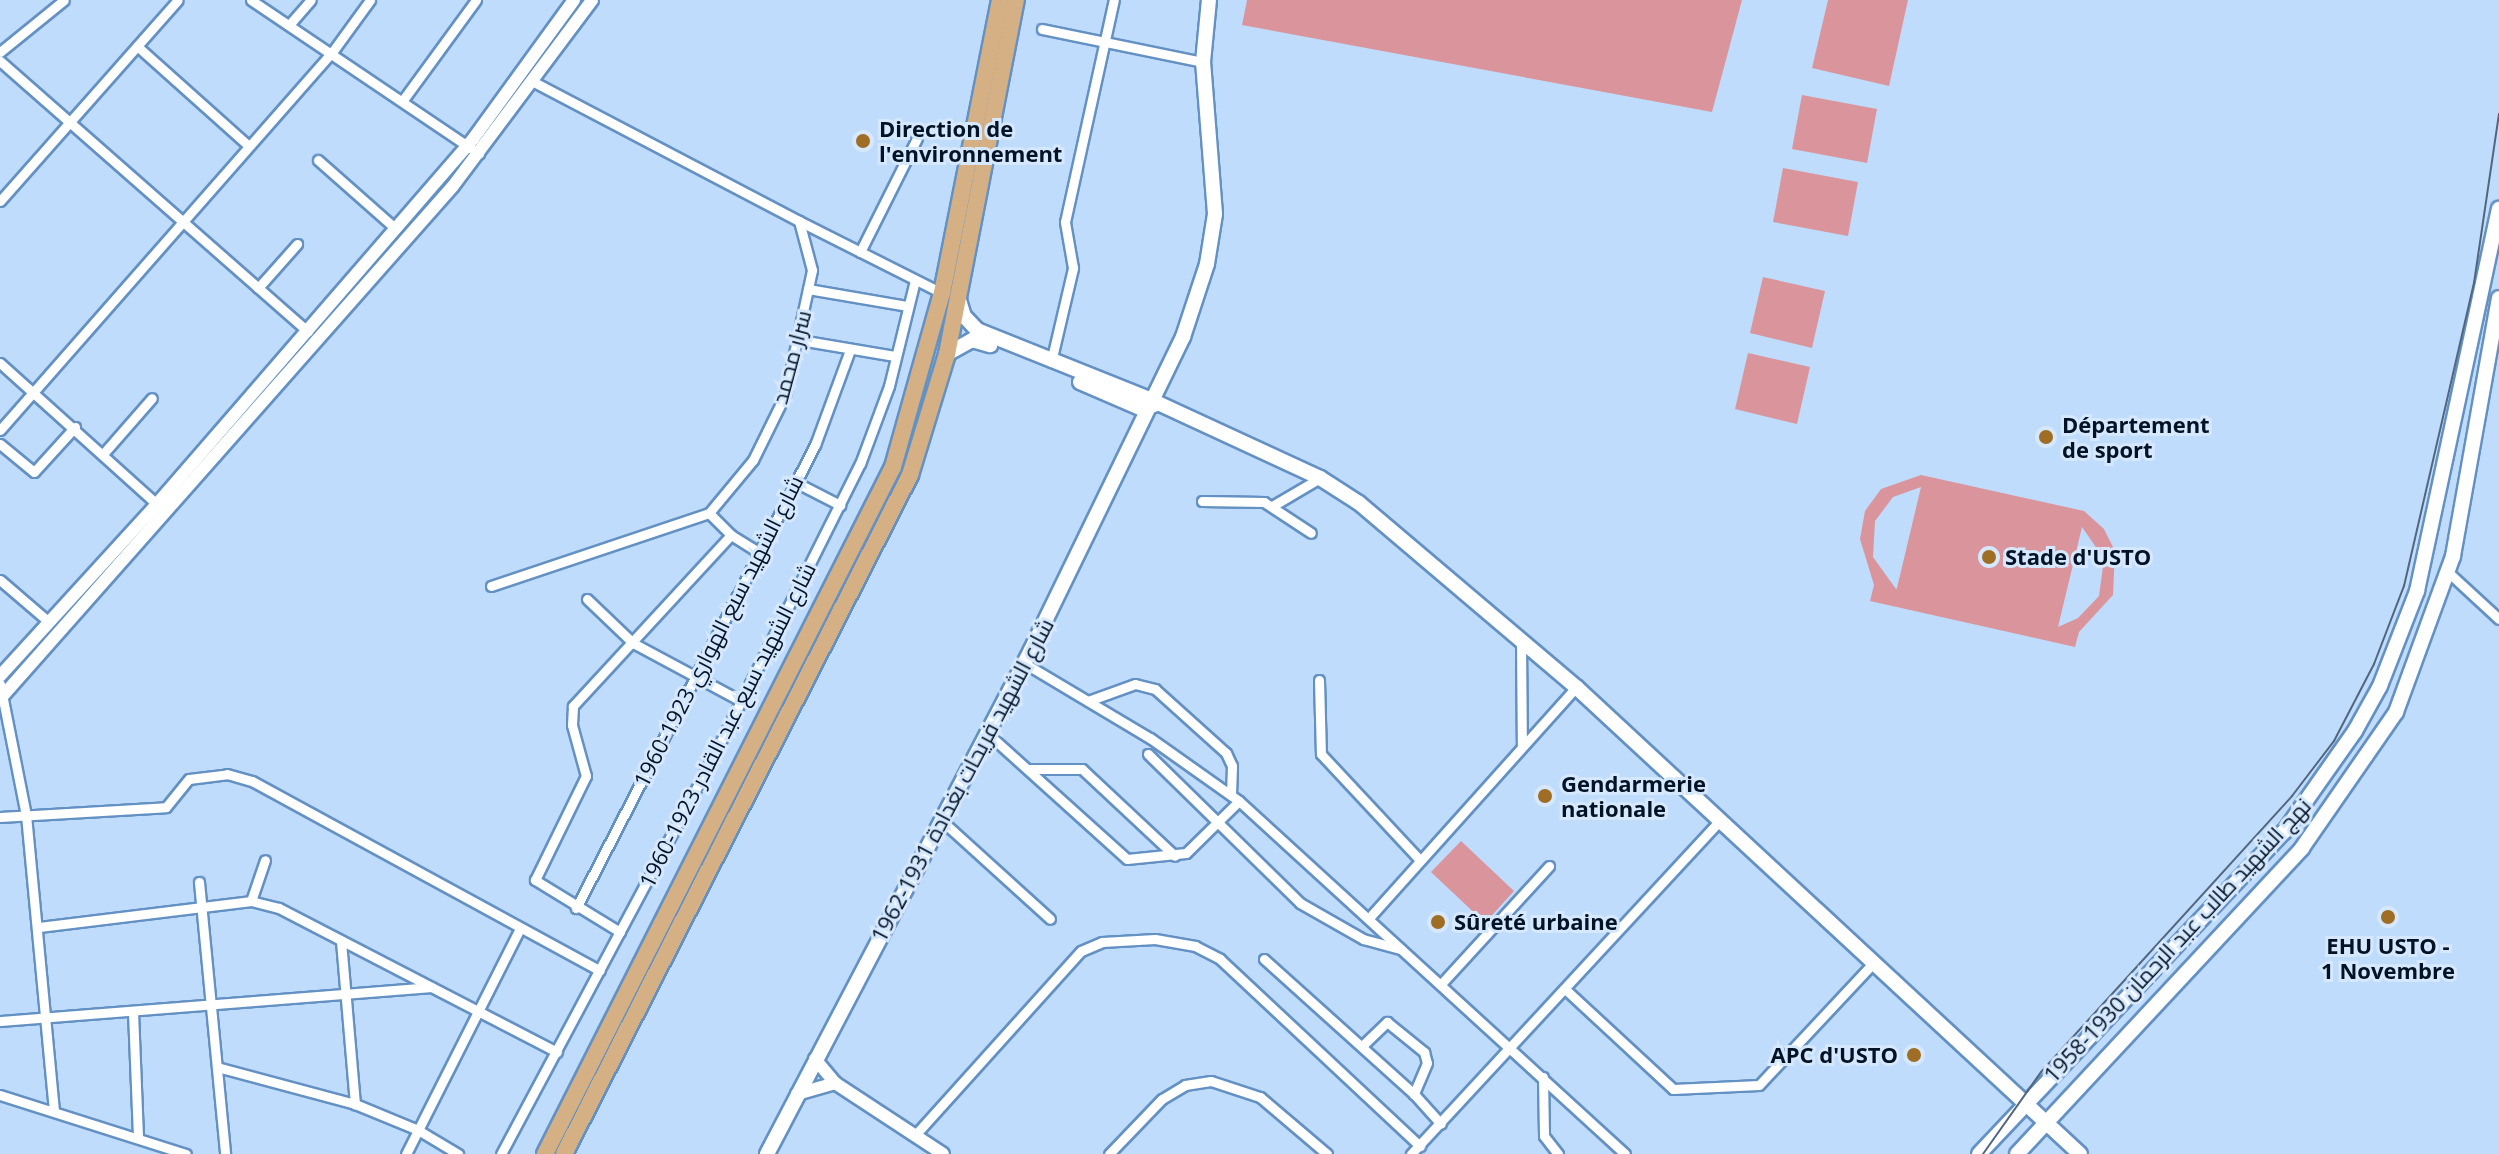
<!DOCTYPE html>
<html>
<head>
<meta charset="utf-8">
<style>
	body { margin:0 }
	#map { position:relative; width:2499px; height:1154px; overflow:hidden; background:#c0dcfc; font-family:"Open Sans",Cairo,sans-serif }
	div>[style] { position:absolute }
	.green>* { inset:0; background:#da949c }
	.roads { filter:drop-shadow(2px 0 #6491c3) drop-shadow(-2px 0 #6491c3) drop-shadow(0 2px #6491c3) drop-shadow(0 -2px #6491c3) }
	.minor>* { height:9px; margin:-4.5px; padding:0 4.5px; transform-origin:4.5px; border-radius:4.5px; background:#fff }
	.tertiary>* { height:12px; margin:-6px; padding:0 6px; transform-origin:6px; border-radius:6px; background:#fff }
	.secondary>* { height:14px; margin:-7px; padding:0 7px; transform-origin:7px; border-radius:7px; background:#fff }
	.trunk>* { height:16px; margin:-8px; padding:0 8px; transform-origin:8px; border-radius:8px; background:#d4b084 }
	.tram>* { height:2px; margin:-1px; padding:0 1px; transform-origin:1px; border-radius:1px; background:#51667e }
	.dots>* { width:22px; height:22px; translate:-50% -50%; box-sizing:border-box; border:4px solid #d5e8fe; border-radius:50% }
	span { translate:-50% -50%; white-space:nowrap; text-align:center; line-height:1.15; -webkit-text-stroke:6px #d5e8fe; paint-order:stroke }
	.poi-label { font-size:22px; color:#031325; font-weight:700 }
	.left { translate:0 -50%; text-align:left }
	.right { translate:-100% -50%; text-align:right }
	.street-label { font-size:22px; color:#031325 }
</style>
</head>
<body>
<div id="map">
	<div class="green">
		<div style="clip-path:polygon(1247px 0,1742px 0,1712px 112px,1242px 25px)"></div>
		<div style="clip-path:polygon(1828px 0,1908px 0,1889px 86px,1812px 68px)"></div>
		<div style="clip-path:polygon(1802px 95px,1877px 109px,1867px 163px,1792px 149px)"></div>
		<div style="clip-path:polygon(1783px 168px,1858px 182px,1848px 236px,1773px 222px)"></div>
		<div style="clip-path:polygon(1763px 277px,1825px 291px,1812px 348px,1750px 333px)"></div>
		<div style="clip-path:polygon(1748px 353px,1810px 367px,1797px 424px,1735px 409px)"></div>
		<div style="clip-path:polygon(evenodd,1921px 475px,2084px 511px,2104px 529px,2115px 551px,2113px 595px,2079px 632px,2075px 647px,1870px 601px,1874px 585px,1860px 539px,1865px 511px,1881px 489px,1921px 475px,1921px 487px,1897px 588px,1896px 589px,1873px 557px,1875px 521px,1893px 497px,1921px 487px,1921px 475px,2082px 527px,2104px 559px,2099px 596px,2078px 618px,2058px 627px,2082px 527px)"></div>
		<div style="clip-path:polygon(1461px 841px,1514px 891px,1485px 923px,1431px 872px)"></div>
	</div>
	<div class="roads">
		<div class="minor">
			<div style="left:251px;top:0;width:275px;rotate:34deg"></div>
			<div style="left:289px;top:25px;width:33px;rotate:-49deg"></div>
			<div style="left:1042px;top:29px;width:164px;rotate:11.6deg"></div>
			<div style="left:137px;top:46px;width:150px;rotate:41.8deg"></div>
			<div style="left:0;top:52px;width:82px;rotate:-39.1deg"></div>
			<div style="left:0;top:61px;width:410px;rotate:41.3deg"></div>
			<div style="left:534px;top:82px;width:299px;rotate:27.7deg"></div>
			<div style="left:403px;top:100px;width:124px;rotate:-53.9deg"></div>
			<div style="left:318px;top:160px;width:104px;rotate:41.5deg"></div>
			<div style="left:0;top:201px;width:268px;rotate:-48.5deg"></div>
			<div style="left:860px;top:252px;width:127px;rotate:-63.4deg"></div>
			<div style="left:258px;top:288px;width:59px;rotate:-48.4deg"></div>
			<div style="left:808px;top:289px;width:100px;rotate:9.7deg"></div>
			<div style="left:800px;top:340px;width:96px;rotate:9.6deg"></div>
			<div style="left:1051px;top:362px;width:97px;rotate:-76.8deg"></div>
			<div style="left:1073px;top:268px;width:47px;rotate:-99.9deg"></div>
			<div style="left:1065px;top:222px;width:227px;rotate:-77.6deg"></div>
			<div style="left:0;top:363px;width:214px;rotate:42deg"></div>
			<div style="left:0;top:430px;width:505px;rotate:-48.7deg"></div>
			<div style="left:333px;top:51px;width:63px;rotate:-54deg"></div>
			<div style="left:0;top:444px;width:44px;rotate:39.5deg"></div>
			<div style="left:34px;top:472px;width:61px;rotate:-47.7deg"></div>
			<div style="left:103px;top:454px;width:74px;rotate:-48.8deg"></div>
			<div style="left:795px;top:482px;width:51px;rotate:27.1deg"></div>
			<div style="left:1202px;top:501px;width:62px;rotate:0.9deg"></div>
			<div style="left:1264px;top:502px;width:56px;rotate:33.4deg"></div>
			<div style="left:1274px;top:505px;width:53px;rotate:-30.4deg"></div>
			<div style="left:709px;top:513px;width:31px;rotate:45deg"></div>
			<div style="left:731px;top:535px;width:31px;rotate:32deg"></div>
			<div style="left:2448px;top:572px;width:69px;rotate:42.7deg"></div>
			<div style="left:0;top:580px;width:65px;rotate:40.6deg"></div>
			<div style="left:491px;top:586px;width:230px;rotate:-18.5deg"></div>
			<div style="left:709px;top:513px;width:69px;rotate:-50.3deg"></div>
			<div style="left:753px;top:460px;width:72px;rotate:-63.8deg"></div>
			<div style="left:785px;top:395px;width:128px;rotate:-77.8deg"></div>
			<div style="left:812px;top:270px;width:51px;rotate:-104.9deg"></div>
			<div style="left:799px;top:221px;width:160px;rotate:26.7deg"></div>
			<div style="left:587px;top:599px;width:64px;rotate:43.7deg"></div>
			<div style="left:633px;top:643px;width:123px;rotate:28.2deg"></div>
			<div style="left:1521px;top:641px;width:105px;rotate:89.5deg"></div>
			<div style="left:1024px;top:663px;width:147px;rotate:30.8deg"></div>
			<div style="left:1150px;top:738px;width:109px;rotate:35.3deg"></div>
			<div style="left:1239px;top:801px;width:523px;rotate:42.44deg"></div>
			<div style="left:1319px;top:680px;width:74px;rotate:88.5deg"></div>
			<div style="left:1321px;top:754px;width:145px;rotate:47deg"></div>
			<div style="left:0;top:684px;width:134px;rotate:78.8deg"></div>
			<div style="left:26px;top:815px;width:296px;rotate:84.6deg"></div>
			<div style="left:1088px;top:701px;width:50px;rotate:-19.9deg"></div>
			<div style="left:1135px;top:684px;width:21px;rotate:14deg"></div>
			<div style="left:1155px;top:689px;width:96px;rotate:42deg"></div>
			<div style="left:1226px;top:753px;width:14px;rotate:65deg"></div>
			<div style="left:1232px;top:766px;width:29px;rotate:92deg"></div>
			<div style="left:987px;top:733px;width:188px;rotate:42deg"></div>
			<div style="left:1127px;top:859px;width:59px;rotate:-5.8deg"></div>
			<div style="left:1186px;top:853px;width:74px;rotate:-44.5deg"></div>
			<div style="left:1148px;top:754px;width:213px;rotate:44.4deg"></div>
			<div style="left:1300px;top:903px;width:73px;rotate:29.7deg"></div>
			<div style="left:1363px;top:939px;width:39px;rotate:15deg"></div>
			<div style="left:1028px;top:769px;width:54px"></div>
			<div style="left:1082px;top:769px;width:127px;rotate:43.1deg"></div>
			<div style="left:0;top:817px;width:166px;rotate:-3.4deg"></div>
			<div style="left:166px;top:807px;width:36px;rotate:-51deg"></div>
			<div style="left:189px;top:779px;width:38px;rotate:-7deg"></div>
			<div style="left:227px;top:774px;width:26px;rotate:16deg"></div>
			<div style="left:252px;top:781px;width:396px;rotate:28.6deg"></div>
			<div style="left:941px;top:820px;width:147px;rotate:42.2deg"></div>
			<div style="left:199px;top:882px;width:273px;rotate:84.5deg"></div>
			<div style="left:251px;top:901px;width:43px;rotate:-71.1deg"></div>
			<div style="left:576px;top:908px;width:521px;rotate:-62.7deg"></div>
			<div style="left:815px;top:445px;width:101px;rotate:-69.8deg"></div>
			<div style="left:1369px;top:918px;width:310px;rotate:-48.1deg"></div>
			<div style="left:39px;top:927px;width:214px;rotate:-7deg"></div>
			<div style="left:251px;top:901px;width:29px;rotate:14deg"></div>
			<div style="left:279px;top:908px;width:313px;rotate:27.4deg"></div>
			<div style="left:620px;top:932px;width:100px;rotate:-148.5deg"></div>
			<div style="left:535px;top:880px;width:116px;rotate:-63.9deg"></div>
			<div style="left:586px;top:776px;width:53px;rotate:-105.4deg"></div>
			<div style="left:572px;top:725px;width:19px;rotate:-87deg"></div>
			<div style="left:573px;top:706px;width:233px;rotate:-47.3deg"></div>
			<div style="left:341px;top:941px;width:164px;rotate:85.1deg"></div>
			<div style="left:1264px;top:959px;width:202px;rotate:42deg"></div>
			<div style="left:1414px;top:1094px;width:40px;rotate:48deg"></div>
			<div style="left:1441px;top:984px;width:160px;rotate:-47.5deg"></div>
			<div style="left:1565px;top:989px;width:147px;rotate:42.8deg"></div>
			<div style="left:1673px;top:1089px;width:86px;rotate:-2.7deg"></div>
			<div style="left:1759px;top:1085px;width:168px;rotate:-46.9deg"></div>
			<div style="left:133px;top:1012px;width:125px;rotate:87.7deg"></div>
			<div style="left:0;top:1021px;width:432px;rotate:-4.5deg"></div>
			<div style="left:1362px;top:1046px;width:35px;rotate:-44deg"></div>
			<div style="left:1387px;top:1022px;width:48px;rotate:39deg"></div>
			<div style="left:1424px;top:1052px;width:11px;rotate:75deg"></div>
			<div style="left:1427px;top:1063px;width:34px;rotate:113deg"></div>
			<div style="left:217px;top:1067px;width:143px;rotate:15deg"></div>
			<div style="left:355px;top:1104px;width:68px;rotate:22.4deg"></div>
			<div style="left:418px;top:1130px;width:47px;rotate:31deg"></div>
			<div style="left:1543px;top:1077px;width:59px;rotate:89deg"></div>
			<div style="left:1544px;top:1136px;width:23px;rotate:52deg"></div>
			<div style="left:0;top:1095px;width:195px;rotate:17.6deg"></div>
			<div style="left:916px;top:1134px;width:246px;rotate:-48deg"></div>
			<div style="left:1081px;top:951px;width:23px;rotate:-23deg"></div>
			<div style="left:1102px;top:942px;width:53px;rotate:-3.2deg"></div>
			<div style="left:1155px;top:939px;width:41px;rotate:9.9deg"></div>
			<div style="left:1195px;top:946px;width:28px;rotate:27deg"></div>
			<div style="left:1220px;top:959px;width:274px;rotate:43.1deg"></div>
			<div style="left:406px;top:1154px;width:251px;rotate:-63.2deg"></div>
			<div style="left:501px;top:1154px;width:452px;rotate:-61.9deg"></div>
			<div style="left:714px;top:755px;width:326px;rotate:-63.4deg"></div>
			<div style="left:860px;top:464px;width:83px;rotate:-69.6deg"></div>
			<div style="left:889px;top:386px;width:109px;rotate:-76.2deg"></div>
			<div style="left:1109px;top:1154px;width:76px;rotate:-46.1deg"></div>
			<div style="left:1162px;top:1099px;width:27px;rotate:-31deg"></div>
			<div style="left:1185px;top:1085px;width:26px;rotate:-9deg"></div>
			<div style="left:1211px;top:1081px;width:52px;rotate:18.1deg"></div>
			<div style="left:1260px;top:1097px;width:88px;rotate:40.4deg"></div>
			<div style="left:1411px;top:1154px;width:455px;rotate:-47.2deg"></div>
		</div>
		<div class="tertiary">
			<div style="left:0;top:676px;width:233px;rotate:-47.6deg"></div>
			<div style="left:157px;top:504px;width:483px;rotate:-49.1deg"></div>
			<div style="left:473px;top:139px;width:172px;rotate:-54deg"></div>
			<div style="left:0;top:699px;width:684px;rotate:-48.55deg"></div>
			<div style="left:453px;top:186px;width:232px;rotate:-53.2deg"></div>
			<div style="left:815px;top:1059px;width:31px;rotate:50deg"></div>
			<div style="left:835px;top:1083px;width:129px;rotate:33.3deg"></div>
			<div style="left:797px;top:1094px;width:40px;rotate:-16deg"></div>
		</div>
		<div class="secondary">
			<div style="left:959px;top:300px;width:17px;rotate:73deg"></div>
			<div style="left:964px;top:316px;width:19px;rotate:47deg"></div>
			<div style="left:977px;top:330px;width:183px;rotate:21.8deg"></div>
			<div style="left:1147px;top:398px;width:191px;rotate:24.8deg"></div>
			<div style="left:1320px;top:478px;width:46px;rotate:32.7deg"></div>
			<div style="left:1359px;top:503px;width:285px;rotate:40.3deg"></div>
			<div style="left:1576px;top:687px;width:687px;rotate:42.82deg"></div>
			<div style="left:947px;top:354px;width:29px;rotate:-29deg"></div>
			<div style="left:972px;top:340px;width:19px;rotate:16deg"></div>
			<div style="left:1080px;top:382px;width:65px;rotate:23.4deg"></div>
			<div style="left:1140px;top:408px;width:14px;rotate:-12deg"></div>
			<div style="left:767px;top:1154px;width:569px;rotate:-62.35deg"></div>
			<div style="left:1031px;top:650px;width:348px;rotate:-64.1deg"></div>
			<div style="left:1183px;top:337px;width:77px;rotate:-71.8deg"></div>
			<div style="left:1207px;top:264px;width:51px;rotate:-80.9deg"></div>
			<div style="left:1215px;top:214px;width:152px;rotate:-94.5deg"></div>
			<div style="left:1203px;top:62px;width:62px;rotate:-84.5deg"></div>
			<div style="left:1979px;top:1154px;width:444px;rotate:-46.6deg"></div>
			<div style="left:2284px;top:832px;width:123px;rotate:-54.9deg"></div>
			<div style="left:2355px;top:731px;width:51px;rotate:-60.9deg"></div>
			<div style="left:2380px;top:686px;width:102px;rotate:-68.7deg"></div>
			<div style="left:2417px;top:591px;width:391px;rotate:-77.9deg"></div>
			<div style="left:2017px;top:1154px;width:418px;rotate:-47deg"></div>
			<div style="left:2302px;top:848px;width:165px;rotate:-55.3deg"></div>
			<div style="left:2396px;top:712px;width:166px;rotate:-69.9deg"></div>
			<div style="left:2453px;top:556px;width:262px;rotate:-79.9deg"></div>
		</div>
		<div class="trunk">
			<div style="left:545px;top:1154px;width:770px;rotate:-63.14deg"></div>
			<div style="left:893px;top:467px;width:181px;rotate:-74.3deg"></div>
			<div style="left:942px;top:293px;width:299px;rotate:-78.8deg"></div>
			<div style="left:564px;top:1154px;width:762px;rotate:-63deg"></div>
			<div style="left:910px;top:475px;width:127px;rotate:-73deg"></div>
			<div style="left:947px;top:354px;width:361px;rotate:-79deg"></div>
		</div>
	</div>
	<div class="tram">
		<div style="left:1983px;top:1154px;width:100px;rotate:-54.7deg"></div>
		<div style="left:2041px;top:1072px;width:373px;rotate:-47.7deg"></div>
		<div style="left:2292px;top:796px;width:69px;rotate:-52.6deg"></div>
		<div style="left:2334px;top:741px;width:87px;rotate:-62.5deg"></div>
		<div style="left:2374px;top:664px;width:84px;rotate:-69deg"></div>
		<div style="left:2404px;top:586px;width:311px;rotate:-77deg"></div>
		<div style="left:2474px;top:283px;width:171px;rotate:-81.6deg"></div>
	</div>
	<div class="dots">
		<div style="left:863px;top:141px;background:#9f6d23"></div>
		<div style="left:2046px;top:437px;background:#9f6d23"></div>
		<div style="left:1989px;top:557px;background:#9f6d23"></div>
		<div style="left:1545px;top:796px;background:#9f6d23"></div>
		<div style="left:2388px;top:917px;background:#9f6d23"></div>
		<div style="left:1438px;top:922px;background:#9f6d23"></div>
		<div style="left:1914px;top:1055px;background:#9f6d23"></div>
	</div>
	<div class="poi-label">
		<span class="left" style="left:879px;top:141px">Direction de<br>l'environnement</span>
		<span class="left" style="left:2062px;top:437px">Département<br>de sport</span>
		<span class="left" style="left:2005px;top:557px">Stade d'USTO</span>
		<span class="left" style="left:1561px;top:796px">Gendarmerie<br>nationale</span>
		<span class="left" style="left:1454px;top:922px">Sûreté urbaine</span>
		<span style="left:2388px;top:958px">EHU USTO -<br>1 Novembre</span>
		<span class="right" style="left:1898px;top:1055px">APC d'USTO</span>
	</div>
	<div class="street-label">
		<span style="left:791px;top:357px;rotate:-75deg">سرار محمد</span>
		<span style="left:718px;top:631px;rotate:-63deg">شارع الشهيد سبع الهواري 1923-1960</span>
		<span style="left:727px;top:725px;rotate:-63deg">شارع الشهيد سبع عبد القادر 1923-1960</span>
		<span style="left:962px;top:780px;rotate:-62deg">شارع الشهيد فريحات بغدادة 1931-1962</span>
		<span style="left:2177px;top:940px;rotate:-47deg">نهج الشهيد طالب عبد الرحمان 1930-1958</span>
	</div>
</div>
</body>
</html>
